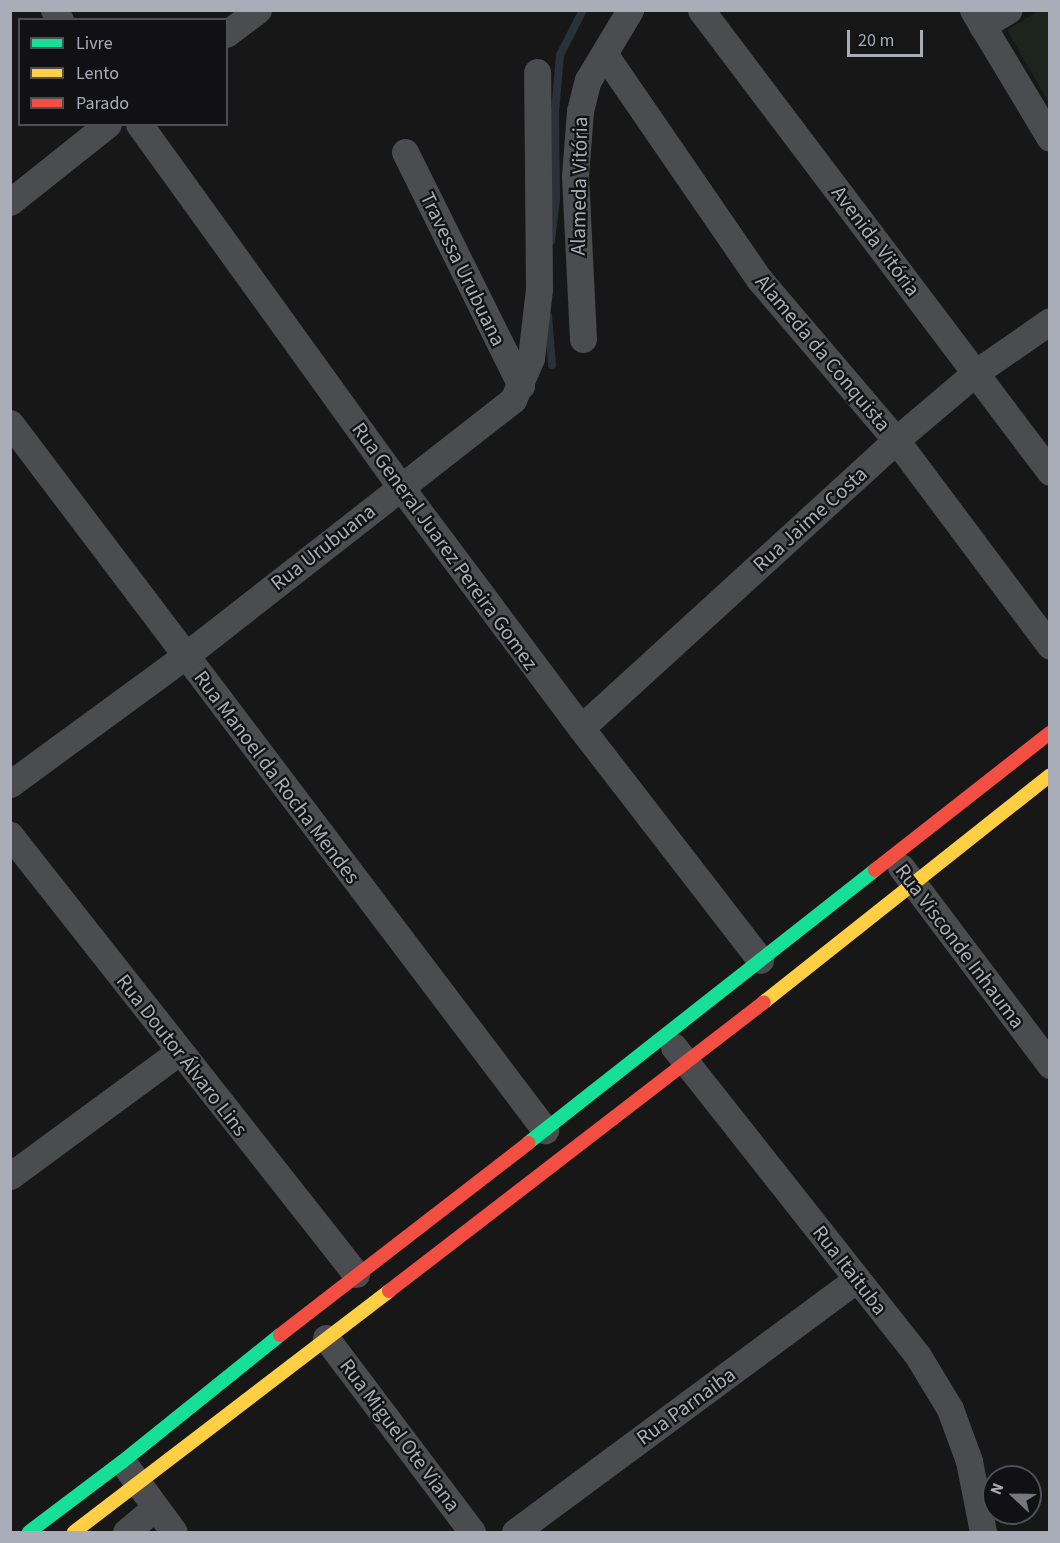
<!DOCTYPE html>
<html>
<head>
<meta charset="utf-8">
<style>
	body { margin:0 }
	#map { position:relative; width:1060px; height:1543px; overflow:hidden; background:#171717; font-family:"Source Sans 3",sans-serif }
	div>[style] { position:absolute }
	.green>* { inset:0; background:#1d241e }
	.stream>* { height:8px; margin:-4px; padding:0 4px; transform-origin:4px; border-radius:4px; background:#2a3239 }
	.street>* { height:27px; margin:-13.5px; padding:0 13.5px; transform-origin:13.5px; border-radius:13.5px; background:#4b4c50 }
	.fast>* { height:14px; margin:-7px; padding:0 7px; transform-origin:7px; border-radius:7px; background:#16e098 }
	.slow>* { height:14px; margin:-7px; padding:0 7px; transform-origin:7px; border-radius:7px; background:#ffcf43 }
	.jam>* { height:14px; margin:-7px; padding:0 7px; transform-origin:7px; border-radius:7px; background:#f24e42 }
	span { translate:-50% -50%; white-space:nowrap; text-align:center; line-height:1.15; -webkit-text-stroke:4.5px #111113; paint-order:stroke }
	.street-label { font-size:21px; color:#a8adb8 }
	.frame { position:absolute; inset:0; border:12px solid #a8adb8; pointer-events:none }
	.legend { position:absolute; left:18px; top:18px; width:210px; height:108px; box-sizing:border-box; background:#111113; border:2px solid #4d4f55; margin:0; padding:8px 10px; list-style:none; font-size:18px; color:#a8adb8 }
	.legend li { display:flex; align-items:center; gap:12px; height:30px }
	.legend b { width:30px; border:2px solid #4d4f55 }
	.north { position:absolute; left:982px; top:1465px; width:60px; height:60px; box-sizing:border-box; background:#111113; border:2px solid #4d4f55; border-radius:50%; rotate:292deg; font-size:16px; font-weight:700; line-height:24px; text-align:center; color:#a8adb8 }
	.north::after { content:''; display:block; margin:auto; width:21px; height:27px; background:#757880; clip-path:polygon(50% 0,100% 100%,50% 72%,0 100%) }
	.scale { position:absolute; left:847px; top:30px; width:76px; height:27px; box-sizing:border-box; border:3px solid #a8adb8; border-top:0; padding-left:8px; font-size:18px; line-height:21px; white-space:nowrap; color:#a8adb8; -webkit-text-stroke:4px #111113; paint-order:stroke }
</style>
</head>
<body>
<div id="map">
	<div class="green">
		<div style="clip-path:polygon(1040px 10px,1049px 11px,1049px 103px,1007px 30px)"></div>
	</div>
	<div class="stream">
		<div style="left:551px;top:241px;width:42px;rotate:-83.2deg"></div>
		<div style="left:556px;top:199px;width:87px;rotate:-90.7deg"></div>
		<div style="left:555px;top:112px;width:57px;rotate:-85deg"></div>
		<div style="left:560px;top:55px;width:51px;rotate:-62.9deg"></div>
		<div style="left:548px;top:316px;width:49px;rotate:85.3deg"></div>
	</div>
	<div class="street">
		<div style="left:54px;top:10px;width:12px;rotate:59deg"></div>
		<div style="left:701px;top:10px;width:579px;rotate:52.93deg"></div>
		<div style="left:973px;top:10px;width:149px;rotate:59deg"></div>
		<div style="left:982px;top:26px;width:31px;rotate:-31deg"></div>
		<div style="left:226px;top:34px;width:40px;rotate:-37deg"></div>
		<div style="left:605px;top:55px;width:272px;rotate:55.5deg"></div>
		<div style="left:759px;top:279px;width:211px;rotate:49.6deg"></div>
		<div style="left:896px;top:440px;width:257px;rotate:53.2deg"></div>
		<div style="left:139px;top:124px;width:446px;rotate:54.2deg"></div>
		<div style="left:400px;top:486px;width:302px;rotate:53.2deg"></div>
		<div style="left:581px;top:728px;width:293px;rotate:52.3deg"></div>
		<div style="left:405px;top:152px;width:261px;rotate:63.6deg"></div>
		<div style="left:10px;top:202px;width:125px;rotate:-38.5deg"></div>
		<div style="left:583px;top:339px;width:163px;rotate:-92.8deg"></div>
		<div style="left:575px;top:176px;width:65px;rotate:-85.6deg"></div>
		<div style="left:580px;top:111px;width:32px;rotate:-76deg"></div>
		<div style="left:588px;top:80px;width:82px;rotate:-59deg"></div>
		<div style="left:10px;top:423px;width:887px;rotate:52.88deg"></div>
		<div style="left:581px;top:728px;width:427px;rotate:-42.4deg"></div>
		<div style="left:896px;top:440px;width:104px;rotate:-40.3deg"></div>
		<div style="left:975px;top:373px;width:91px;rotate:-34.7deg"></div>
		<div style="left:10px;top:784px;width:217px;rotate:-36.2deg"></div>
		<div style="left:185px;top:656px;width:416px;rotate:-38deg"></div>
		<div style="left:513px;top:400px;width:46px;rotate:-66.8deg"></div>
		<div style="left:531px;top:358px;width:69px;rotate:-83.4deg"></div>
		<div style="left:539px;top:289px;width:217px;rotate:-90.5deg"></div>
		<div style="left:10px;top:835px;width:559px;rotate:51.76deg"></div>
		<div style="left:901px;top:867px;width:248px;rotate:53deg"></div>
		<div style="left:674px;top:1047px;width:394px;rotate:51.7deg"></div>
		<div style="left:918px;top:1356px;width:62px;rotate:58.9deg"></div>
		<div style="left:950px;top:1409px;width:55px;rotate:69.9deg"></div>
		<div style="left:969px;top:1461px;width:72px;rotate:78.8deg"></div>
		<div style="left:10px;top:1176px;width:210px;rotate:-36.3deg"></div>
		<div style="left:326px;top:1338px;width:243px;rotate:53deg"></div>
		<div style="left:127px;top:1468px;width:79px;rotate:53.7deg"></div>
		<div style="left:126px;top:1532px;width:38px;rotate:-40deg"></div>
		<div style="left:515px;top:1532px;width:425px;rotate:-36.5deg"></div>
	</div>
	<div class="fast">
		<div style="left:528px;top:1143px;width:442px;rotate:-38.2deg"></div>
		<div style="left:29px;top:1532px;width:116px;rotate:-37deg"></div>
		<div style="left:122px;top:1462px;width:203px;rotate:-38.8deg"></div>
	</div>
	<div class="slow">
		<div style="left:764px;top:1002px;width:365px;rotate:-38.4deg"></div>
		<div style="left:74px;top:1532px;width:397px;rotate:-37.4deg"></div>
	</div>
	<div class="jam">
		<div style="left:875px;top:870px;width:222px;rotate:-38.1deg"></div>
		<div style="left:389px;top:1291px;width:473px;rotate:-37.6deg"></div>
		<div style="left:280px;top:1335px;width:314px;rotate:-37.7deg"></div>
	</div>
	<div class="street-label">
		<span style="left:579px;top:186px;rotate:-89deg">Alameda Vitória</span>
		<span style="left:876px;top:241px;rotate:53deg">Avenida Vitória</span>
		<span style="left:463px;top:269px;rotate:64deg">Travessa Urubuana</span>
		<span style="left:823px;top:353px;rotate:50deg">Alameda da Conquista</span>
		<span style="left:810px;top:519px;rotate:-42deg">Rua Jaime Costa</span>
		<span style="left:445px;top:546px;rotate:54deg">Rua General Juarez Pereira Gomez</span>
		<span style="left:323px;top:547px;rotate:-38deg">Rua Urubuana</span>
		<span style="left:277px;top:777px;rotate:53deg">Rua Manoel da Rocha Mendes</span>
		<span style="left:960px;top:946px;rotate:53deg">Rua Visconde Inhauma</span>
		<span style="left:182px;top:1055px;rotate:52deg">Rua Doutor Álvaro Lins</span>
		<span style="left:850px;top:1270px;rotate:52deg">Rua Itaituba</span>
		<span style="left:686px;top:1406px;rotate:-36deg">Rua Parnaiba</span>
		<span style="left:400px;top:1435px;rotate:53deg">Rua Miguel Ote Viana</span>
	</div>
	<div class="frame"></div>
	<ul class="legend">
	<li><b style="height:8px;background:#16e098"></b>Livre</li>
	<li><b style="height:8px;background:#ffcf43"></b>Lento</li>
	<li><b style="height:8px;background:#f24e42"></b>Parado</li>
	</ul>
	<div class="north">N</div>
	<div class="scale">20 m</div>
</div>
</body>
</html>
